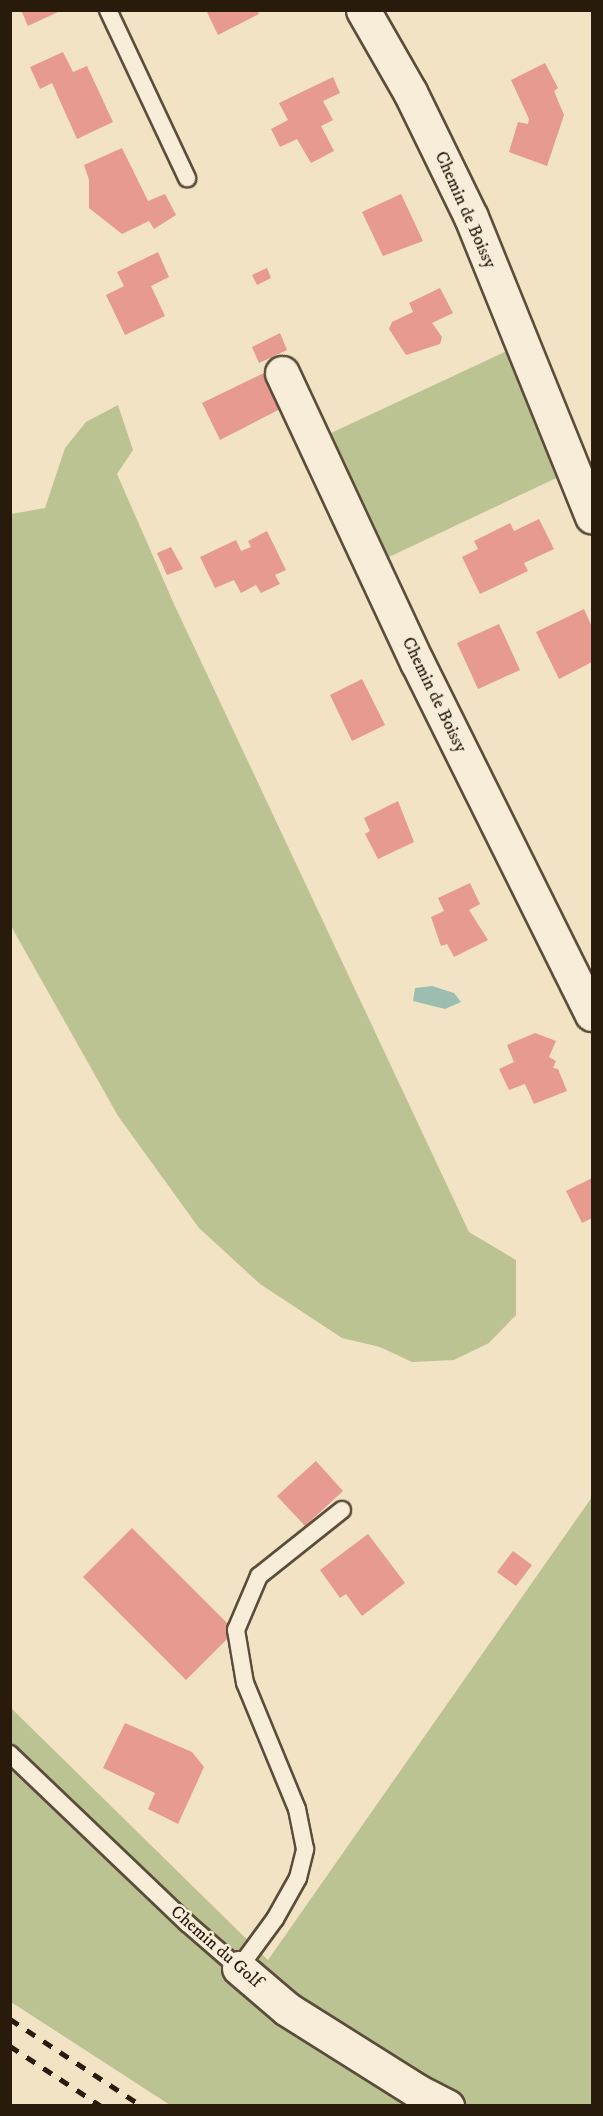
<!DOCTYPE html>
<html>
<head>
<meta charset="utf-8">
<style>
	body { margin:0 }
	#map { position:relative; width:603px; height:2116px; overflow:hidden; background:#f2e3c4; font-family:"IM FELL DW Pica",serif }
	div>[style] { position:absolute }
	.green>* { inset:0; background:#bcc393 }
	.water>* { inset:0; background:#9bbeb1 }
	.building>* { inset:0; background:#e69a90 }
	.roads { filter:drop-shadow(2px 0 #5b4d39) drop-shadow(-2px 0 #5b4d39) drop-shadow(0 2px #5b4d39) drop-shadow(0 -2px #5b4d39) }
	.lane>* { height:16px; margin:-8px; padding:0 8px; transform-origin:8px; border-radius:8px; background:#f7edd9 }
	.street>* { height:33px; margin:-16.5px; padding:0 16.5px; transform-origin:16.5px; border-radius:16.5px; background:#f7edd9 }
	.rail>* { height:4.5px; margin-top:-2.25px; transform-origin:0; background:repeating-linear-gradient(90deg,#291b0b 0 10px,transparent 0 20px) }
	span { translate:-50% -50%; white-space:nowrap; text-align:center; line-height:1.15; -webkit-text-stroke:5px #f7edd9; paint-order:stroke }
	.street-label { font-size:18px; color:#291b0b }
	.frame { position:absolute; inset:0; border:12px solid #291b0b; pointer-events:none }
</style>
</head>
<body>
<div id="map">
	<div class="green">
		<div style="clip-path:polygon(509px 350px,567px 473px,389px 557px,331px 433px)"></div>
		<div style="clip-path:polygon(118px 405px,133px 450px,117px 474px,174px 604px,469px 1232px,516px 1260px,516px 1315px,489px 1343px,454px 1360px,412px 1362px,380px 1347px,342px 1338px,260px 1284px,199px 1228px,118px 1116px,11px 926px,11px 514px,45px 508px,65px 448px,86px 422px)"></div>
		<div style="clip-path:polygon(592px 1497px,592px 2105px,170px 2105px,11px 2002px,10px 1707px,268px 1960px)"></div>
	</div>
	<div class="water">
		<div style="clip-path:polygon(432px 986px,454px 993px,461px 1002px,445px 1009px,413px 1001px,415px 988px)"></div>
	</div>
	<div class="building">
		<div style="clip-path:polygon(21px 10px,62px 10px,28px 26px)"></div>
		<div style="clip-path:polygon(206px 10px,257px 10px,259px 14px,218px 35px)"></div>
		<div style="clip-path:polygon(63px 52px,73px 72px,87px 66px,113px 122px,77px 139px,52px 83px,40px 89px,30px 67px)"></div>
		<div style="clip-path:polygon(545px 63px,558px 88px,554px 91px,564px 115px,547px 166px,509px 152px,518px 122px,528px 124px,529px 119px,511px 80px)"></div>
		<div style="clip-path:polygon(333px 77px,340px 93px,323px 101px,333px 120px,321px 126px,334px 151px,311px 163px,297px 139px,280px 147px,271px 129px,288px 120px,279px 103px)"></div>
		<div style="clip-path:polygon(122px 148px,148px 201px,165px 194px,176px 215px,154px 229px,149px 221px,122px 234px,89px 208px,89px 180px,84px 165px)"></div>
		<div style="clip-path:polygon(401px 194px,423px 241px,383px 256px,362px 212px)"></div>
		<div style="clip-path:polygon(158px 252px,169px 277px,151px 286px,165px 316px,125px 335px,106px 295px,124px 286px,117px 272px)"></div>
		<div style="clip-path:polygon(267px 268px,271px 278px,257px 285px,252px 275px)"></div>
		<div style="clip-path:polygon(440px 288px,453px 313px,432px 323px,442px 337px,440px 344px,406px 355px,389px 329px,392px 322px,413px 312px,409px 303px)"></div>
		<div style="clip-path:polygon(280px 333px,287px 350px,259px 363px,252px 347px)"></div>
		<div style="clip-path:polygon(264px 373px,280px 409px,220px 440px,202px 403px)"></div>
		<div style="clip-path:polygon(539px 519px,554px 549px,524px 563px,528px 571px,480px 594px,462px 557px,478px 549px,474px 541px,510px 523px,514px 531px)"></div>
		<div style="clip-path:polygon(267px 531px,286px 570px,275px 575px,280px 584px,261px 593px,256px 585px,241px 593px,234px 580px,215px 588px,200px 557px,236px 540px,241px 551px,251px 547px,248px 541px)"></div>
		<div style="clip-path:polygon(171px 547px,183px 569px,167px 575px,157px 553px)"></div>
		<div style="clip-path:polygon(584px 609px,592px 627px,592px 662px,559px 679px,536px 632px)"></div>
		<div style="clip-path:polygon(499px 624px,520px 670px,478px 689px,457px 643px)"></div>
		<div style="clip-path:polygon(362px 679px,385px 725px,352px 741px,330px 695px)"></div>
		<div style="clip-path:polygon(398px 801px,414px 842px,378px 859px,365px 834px,370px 831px,364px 818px)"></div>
		<div style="clip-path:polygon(470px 883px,480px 904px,469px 910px,488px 940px,454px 957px,447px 944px,441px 946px,431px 917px,444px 911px,438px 898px)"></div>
		<div style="clip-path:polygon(535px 1033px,556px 1041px,549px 1057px,556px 1061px,553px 1068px,558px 1069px,567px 1091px,534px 1104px,525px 1084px,509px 1090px,499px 1069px,514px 1062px,507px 1045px)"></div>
		<div style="clip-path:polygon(592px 1178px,592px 1218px,582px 1223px,566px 1191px)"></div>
		<div style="clip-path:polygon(316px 1461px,343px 1491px,305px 1526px,277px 1496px)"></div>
		<div style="clip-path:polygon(132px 1528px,235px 1631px,186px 1680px,83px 1577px)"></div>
		<div style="clip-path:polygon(368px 1534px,405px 1583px,362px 1616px,346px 1594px,340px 1598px,320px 1570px)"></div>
		<div style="clip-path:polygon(513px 1551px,532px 1565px,516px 1586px,497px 1572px)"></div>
		<div style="clip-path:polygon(125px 1723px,192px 1752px,204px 1767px,178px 1824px,148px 1809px,155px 1793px,103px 1768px)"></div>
	</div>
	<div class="roads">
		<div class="lane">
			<div style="left:108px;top:10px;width:186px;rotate:64.8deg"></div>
			<div style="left:10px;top:1754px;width:245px;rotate:43.7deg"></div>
			<div style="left:187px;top:1923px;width:69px;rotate:40.9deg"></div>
			<div style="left:239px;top:1968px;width:61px;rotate:-53.7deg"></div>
			<div style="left:275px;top:1919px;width:47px;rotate:-60.7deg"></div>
			<div style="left:298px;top:1878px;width:30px;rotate:-76deg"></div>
			<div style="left:305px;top:1849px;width:41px;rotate:-101.3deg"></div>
			<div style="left:297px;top:1809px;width:136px;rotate:-112.4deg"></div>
			<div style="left:245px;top:1683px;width:54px;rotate:-99.6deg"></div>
			<div style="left:236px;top:1630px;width:59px;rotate:-66.9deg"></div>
			<div style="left:259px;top:1576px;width:106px;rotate:-38.5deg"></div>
		</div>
		<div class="street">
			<div style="left:363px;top:10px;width:95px;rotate:60.2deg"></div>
			<div style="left:410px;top:92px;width:139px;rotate:64deg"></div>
			<div style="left:471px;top:217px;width:323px;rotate:68deg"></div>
			<div style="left:282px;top:373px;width:319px;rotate:65deg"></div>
			<div style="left:417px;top:662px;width:393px;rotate:63.6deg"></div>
			<div style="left:239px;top:1968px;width:63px;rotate:40.5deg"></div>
			<div style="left:287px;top:2009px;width:154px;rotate:32.2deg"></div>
			<div style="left:417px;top:2091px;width:34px;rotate:27deg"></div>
		</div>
	</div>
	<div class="rail">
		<div style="left:10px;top:2019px;width:158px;rotate:33.4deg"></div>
		<div style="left:10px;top:2046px;width:109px;rotate:33.4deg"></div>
	</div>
	<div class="street-label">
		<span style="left:465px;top:210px;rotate:66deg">Chemin de Boissy</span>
		<span style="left:434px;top:695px;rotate:64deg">Chemin de Boissy</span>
		<span style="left:216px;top:1947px;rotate:41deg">Chemin du Golf</span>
	</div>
	<div class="frame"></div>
</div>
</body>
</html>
